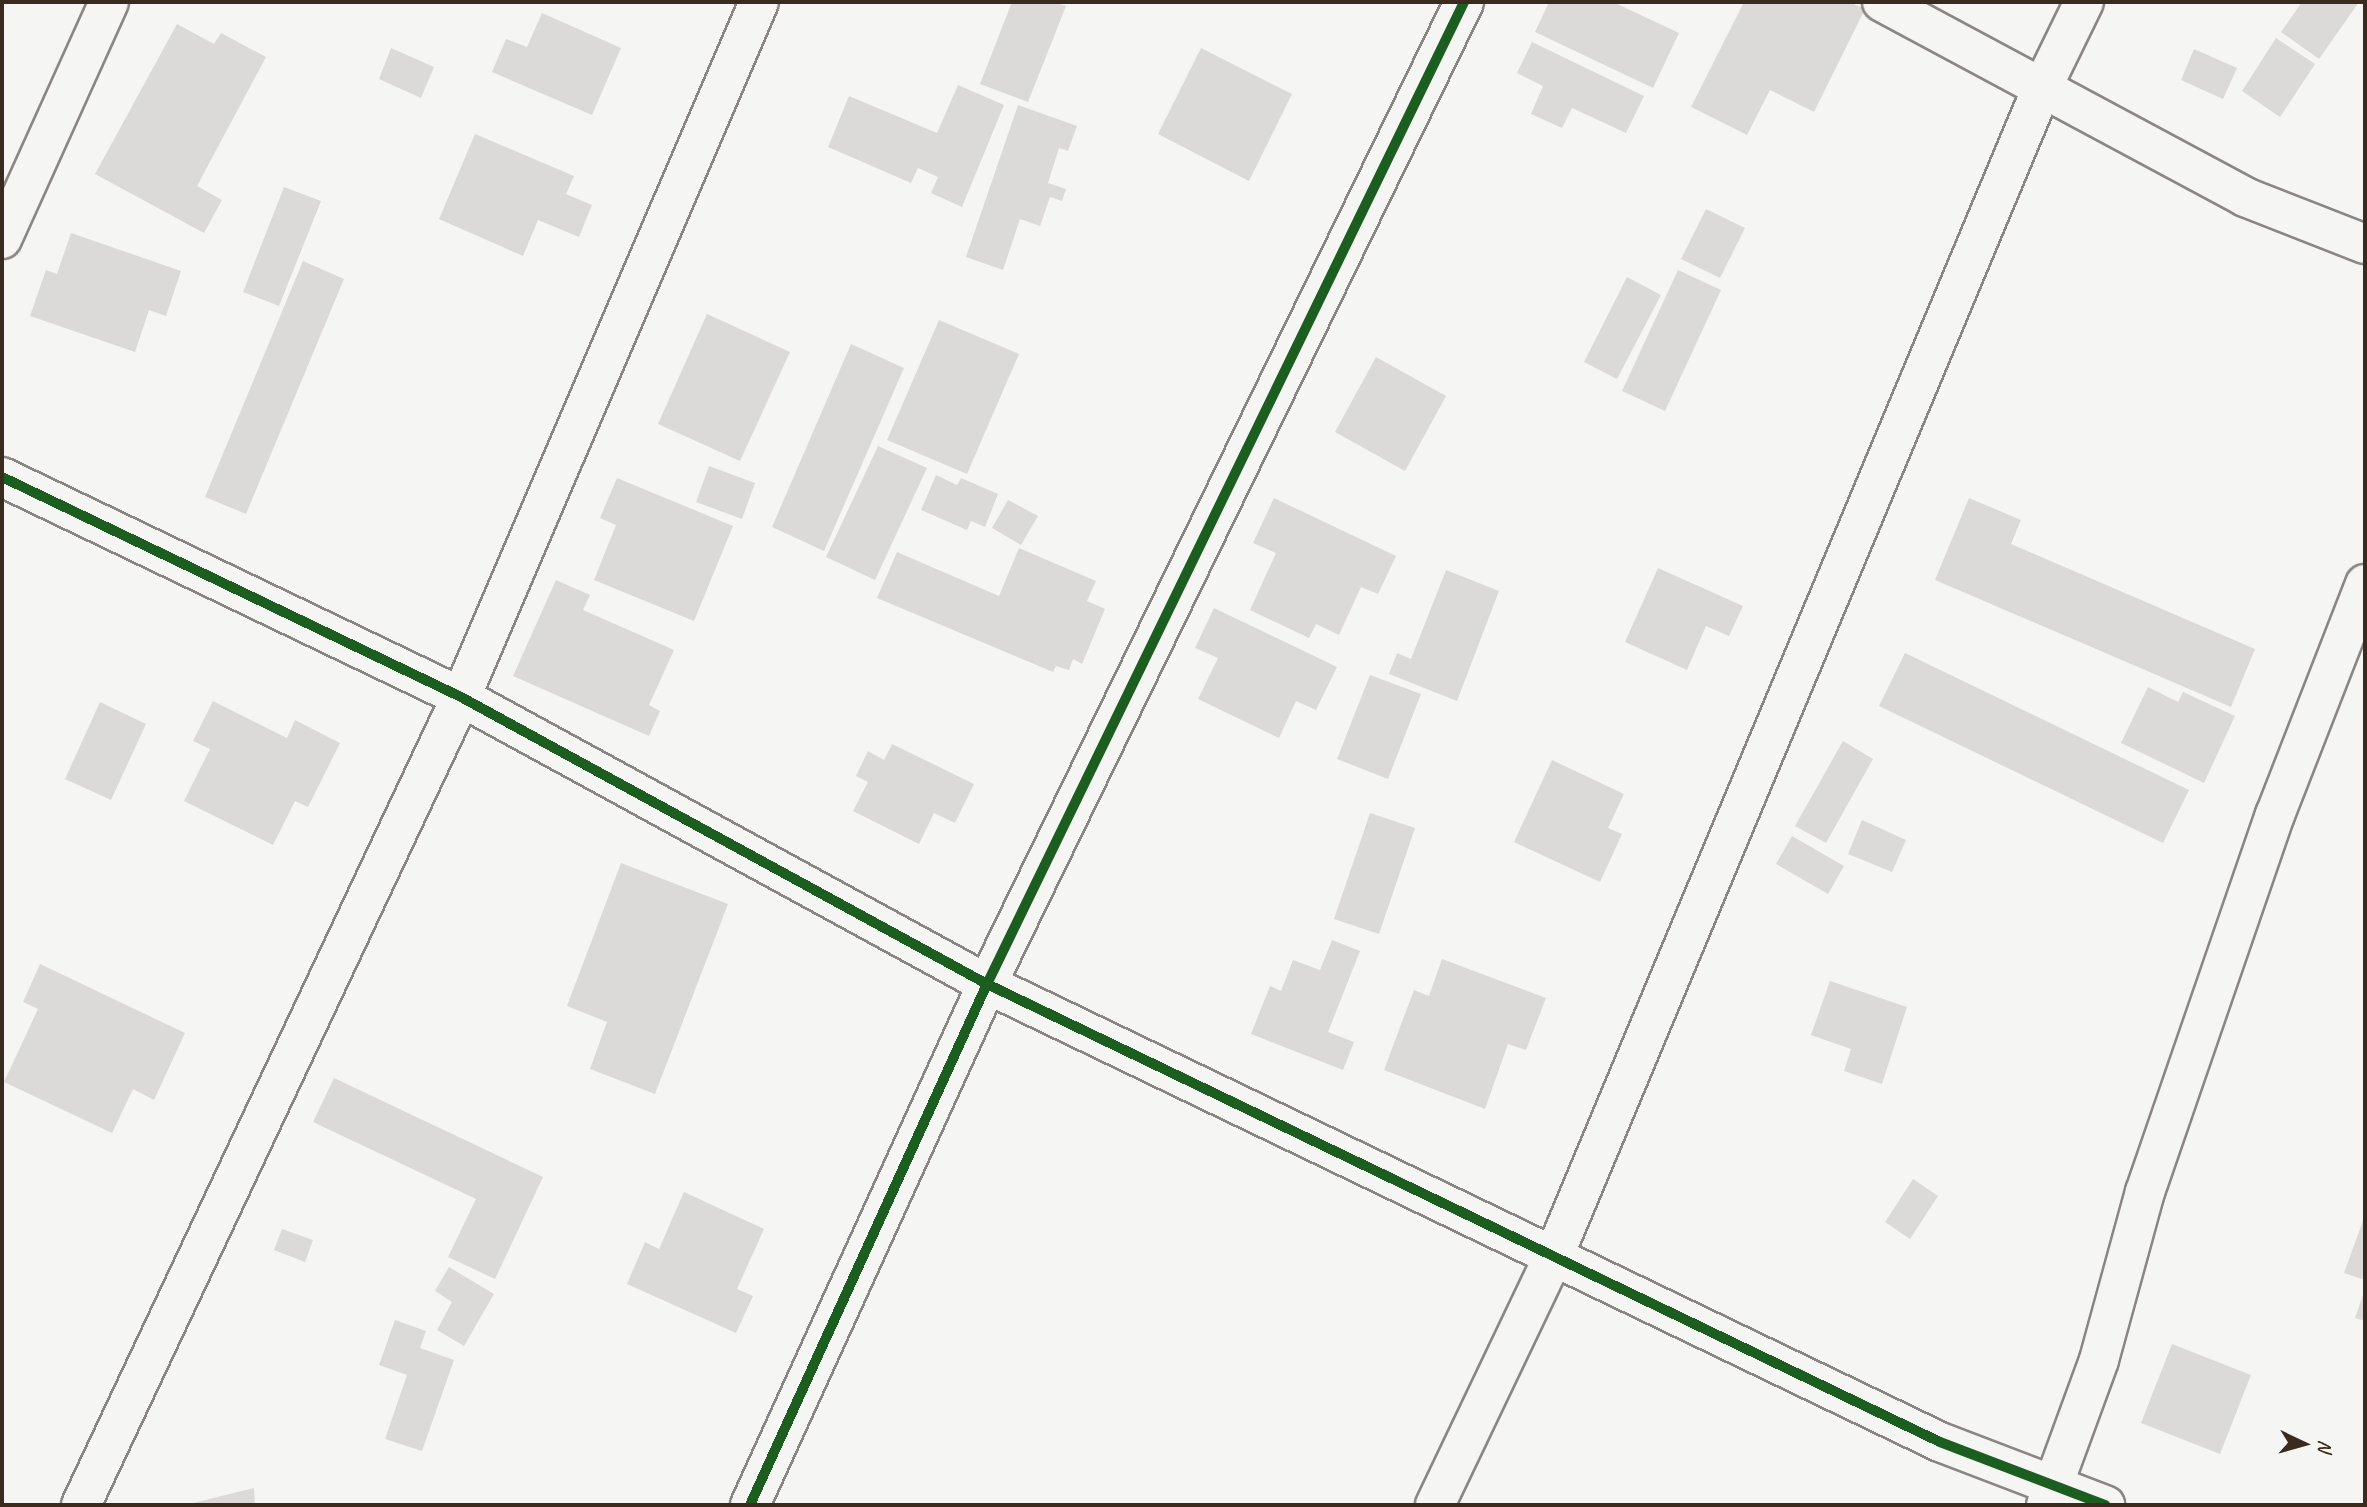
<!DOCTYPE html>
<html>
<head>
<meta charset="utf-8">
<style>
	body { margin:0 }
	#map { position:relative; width:2367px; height:1507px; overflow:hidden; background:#f5f5f3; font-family:Caveat,sans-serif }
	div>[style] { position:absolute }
	.building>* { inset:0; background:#dbdad8 }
	.roads { filter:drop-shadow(2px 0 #8a8683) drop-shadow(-2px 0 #8a8683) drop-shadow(0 2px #8a8683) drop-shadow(0 -2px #8a8683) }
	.minor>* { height:38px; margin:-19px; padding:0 19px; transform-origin:19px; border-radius:19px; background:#f5f5f3 }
	.cycleway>* { height:10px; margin:-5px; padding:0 5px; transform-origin:5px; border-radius:5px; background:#1b5e20 }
	span { translate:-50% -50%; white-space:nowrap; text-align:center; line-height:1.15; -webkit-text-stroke:5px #f6f6f2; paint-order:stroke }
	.frame { position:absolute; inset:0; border:4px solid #3b2a1e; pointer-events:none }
	.north { position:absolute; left:2269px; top:1409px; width:70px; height:70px; -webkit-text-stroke:5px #f6f6f2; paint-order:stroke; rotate:95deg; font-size:19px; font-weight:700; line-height:28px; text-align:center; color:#3b2a1e }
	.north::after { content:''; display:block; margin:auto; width:24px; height:32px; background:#3b2a1e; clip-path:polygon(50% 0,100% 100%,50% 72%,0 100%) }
</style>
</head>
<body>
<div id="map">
	<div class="building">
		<div style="clip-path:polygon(1012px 2px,1054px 2px,1066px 6px,1028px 102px,980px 84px)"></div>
		<div style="clip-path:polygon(1549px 2px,1613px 2px,1679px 33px,1653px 88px,1535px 32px)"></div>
		<div style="clip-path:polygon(1744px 2px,1849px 2px,1865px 9px,1814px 112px,1770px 90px,1747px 135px,1691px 107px)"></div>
		<div style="clip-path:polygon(2302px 2px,2359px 2px,2319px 59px,2281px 32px)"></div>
		<div style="clip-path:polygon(542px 13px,621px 48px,592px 115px,492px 72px,506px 39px,527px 47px)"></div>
		<div style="clip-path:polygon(177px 24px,214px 44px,221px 33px,266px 57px,197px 186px,222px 200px,204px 233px,95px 174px)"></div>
		<div style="clip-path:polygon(2276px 38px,2315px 64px,2280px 117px,2242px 91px)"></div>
		<div style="clip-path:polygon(1532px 42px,1644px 96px,1626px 133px,1572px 108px,1562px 128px,1531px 114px,1543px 86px,1517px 73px)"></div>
		<div style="clip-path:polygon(391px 48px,434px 67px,421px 98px,379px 79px)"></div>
		<div style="clip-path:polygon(1201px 48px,1292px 94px,1249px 181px,1158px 134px)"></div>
		<div style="clip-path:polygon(2194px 49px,2237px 68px,2223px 99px,2181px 80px)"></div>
		<div style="clip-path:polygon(958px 85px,1004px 105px,962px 207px,931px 193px,938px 177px,918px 168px,911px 183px,828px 147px,849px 96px,937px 133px)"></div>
		<div style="clip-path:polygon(1018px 105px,1077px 126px,1068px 151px,1059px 148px,1048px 183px,1066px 189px,1062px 201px,1050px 197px,1040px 226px,1020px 219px,1003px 270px,966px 257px)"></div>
		<div style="clip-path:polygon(475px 134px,574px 176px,566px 194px,592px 205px,579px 237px,538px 220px,523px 256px,439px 219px)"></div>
		<div style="clip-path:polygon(284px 187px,321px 201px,279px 306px,243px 292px)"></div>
		<div style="clip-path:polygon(1706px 209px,1745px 228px,1720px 278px,1681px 259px)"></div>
		<div style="clip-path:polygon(71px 233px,181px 271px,166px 316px,149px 310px,135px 352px,30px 316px,46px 270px,57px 274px)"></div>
		<div style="clip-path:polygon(303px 261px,344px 279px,246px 514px,205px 497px)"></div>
		<div style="clip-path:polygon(1678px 270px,1721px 290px,1665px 411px,1622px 391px)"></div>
		<div style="clip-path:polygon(1627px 277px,1661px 295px,1617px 379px,1584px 362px)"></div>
		<div style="clip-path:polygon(707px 314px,790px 352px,740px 461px,658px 424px)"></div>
		<div style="clip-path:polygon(939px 320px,1019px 354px,967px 474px,887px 440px)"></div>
		<div style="clip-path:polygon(851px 344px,904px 368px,824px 551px,772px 527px)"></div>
		<div style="clip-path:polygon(1376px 357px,1446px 396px,1405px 471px,1335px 432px)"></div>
		<div style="clip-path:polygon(878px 446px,927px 468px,875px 580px,826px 557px)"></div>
		<div style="clip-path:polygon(709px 466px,755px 483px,742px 519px,696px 502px)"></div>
		<div style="clip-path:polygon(936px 475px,957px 485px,961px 478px,998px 494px,985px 527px,971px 521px,967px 530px,921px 510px)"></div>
		<div style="clip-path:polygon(617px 478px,733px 526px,694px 621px,594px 580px,616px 525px,600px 518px)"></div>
		<div style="clip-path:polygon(1274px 498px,1396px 556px,1378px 594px,1361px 587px,1339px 635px,1316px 624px,1309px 638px,1250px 610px,1276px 553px,1253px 543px)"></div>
		<div style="clip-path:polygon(1969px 498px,2021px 520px,2011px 544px,2255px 649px,2231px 707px,1935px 580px)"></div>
		<div style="clip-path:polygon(1008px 500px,1038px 516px,1021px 545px,992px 528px)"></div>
		<div style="clip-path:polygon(1019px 548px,1096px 581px,1087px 601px,1105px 609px,1082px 664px,1073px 659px,1069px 670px,1056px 666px,1053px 672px,877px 598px,897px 552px,999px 596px)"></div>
		<div style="clip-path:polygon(1658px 568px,1743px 606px,1729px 636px,1706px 626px,1687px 670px,1625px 642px)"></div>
		<div style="clip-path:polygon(1446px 570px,1499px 591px,1457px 701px,1389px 674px,1397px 653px,1411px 659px)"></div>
		<div style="clip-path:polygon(556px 580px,590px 595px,583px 610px,674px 650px,649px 705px,660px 711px,649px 736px,513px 676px)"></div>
		<div style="clip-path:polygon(1214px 608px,1337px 667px,1316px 710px,1296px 701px,1279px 738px,1198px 699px,1218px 658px,1195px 648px)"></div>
		<div style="clip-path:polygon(1905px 653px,2189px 790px,2163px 843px,1879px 706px)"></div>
		<div style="clip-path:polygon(1370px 675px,1421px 694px,1388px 779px,1337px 759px)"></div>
		<div style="clip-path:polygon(2148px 687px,2178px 702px,2183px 692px,2235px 716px,2204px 783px,2121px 743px)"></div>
		<div style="clip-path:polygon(213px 701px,287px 738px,295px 720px,340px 743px,308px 807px,295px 801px,273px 845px,184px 801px,210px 749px,193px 741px)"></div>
		<div style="clip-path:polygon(100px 702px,146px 724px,111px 800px,65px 779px)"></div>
		<div style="clip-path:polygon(1843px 741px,1873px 759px,1826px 843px,1795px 826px)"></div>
		<div style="clip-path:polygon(892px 744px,974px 784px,955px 823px,934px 813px,919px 844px,853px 811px,868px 782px,856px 776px,868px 751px,884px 760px)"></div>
		<div style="clip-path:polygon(1552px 760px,1624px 794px,1608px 828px,1622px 834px,1600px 882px,1514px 842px)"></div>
		<div style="clip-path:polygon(1370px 813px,1415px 828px,1379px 934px,1334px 919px)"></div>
		<div style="clip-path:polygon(1862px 820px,1906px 840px,1892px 872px,1848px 854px)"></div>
		<div style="clip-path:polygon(1792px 836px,1844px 866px,1828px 894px,1776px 864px)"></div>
		<div style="clip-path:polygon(621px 863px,728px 904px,655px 1094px,590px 1069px,607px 1022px,567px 1006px)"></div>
		<div style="clip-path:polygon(1332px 940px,1360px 951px,1328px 1032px,1354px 1042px,1343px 1070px,1251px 1034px,1270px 986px,1281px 991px,1293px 960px,1320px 970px)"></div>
		<div style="clip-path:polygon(1442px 959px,1546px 998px,1526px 1050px,1508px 1044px,1485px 1109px,1384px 1070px,1414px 990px,1429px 996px)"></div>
		<div style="clip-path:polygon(40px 964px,185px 1033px,154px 1100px,133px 1089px,112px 1133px,4px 1082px,38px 1009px,23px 1002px)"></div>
		<div style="clip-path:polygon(1830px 981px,1907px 1007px,1882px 1084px,1844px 1071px,1851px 1049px,1811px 1035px)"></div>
		<div style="clip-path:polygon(334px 1078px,543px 1177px,495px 1279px,448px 1257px,476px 1199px,313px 1122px)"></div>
		<div style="clip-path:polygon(1913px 1179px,1938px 1196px,1910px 1239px,1885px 1222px)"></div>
		<div style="clip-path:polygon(684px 1192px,764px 1229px,737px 1289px,753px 1296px,736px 1333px,627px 1284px,645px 1242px,659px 1249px)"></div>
		<div style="clip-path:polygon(2365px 1215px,2365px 1280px,2344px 1273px)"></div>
		<div style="clip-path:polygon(282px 1229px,313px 1240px,305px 1262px,274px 1250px)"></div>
		<div style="clip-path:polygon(449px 1267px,494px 1294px,464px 1346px,437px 1330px,452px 1302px,435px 1291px)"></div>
		<div style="clip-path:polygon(2365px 1289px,2365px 1321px,2355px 1318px)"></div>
		<div style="clip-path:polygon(395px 1320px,426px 1331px,420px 1348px,454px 1360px,422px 1451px,385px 1439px,407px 1375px,379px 1365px)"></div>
		<div style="clip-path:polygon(2172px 1344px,2251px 1375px,2220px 1454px,2141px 1423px)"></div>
		<div style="clip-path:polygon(254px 1488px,255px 1505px,189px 1505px,189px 1504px)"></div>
	</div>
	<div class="roads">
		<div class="minor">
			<div style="left:1882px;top:2px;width:412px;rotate:28.2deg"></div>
			<div style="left:2245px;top:197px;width:129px;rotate:21.4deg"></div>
			<div style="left:2px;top:239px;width:260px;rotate:-65.7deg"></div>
			<div style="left:2px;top:477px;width:509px;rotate:25.61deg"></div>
			<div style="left:461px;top:697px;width:599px;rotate:28.62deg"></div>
			<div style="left:987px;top:984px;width:1057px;rotate:25.67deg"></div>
			<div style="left:1940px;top:1442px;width:177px;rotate:20.9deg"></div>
			<div style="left:81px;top:1505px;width:893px;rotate:-64.81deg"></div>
			<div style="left:461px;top:697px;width:756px;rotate:-66.79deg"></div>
			<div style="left:750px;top:1505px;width:572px;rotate:-65.54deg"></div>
			<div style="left:987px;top:984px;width:1092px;rotate:-64.09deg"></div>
			<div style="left:1435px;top:1505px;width:274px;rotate:-64.5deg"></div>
			<div style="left:1553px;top:1258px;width:1266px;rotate:-67.32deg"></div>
			<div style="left:2041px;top:90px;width:98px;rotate:-64deg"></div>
			<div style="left:2046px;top:1505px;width:154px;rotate:-69.9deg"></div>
			<div style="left:2099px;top:1360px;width:174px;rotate:-74.7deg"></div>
			<div style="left:2145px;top:1192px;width:399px;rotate:-71deg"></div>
			<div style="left:2275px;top:815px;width:248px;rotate:-68.7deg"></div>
		</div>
	</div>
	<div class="cycleway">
		<div style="left:2px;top:477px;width:509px;rotate:25.61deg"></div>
		<div style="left:461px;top:697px;width:599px;rotate:28.62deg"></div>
		<div style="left:987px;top:984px;width:1057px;rotate:25.67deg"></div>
		<div style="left:1940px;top:1442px;width:177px;rotate:20.9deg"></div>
		<div style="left:750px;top:1505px;width:572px;rotate:-65.54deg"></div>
		<div style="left:987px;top:984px;width:1092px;rotate:-64.09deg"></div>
	</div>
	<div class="frame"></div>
	<div class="north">N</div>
</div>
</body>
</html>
